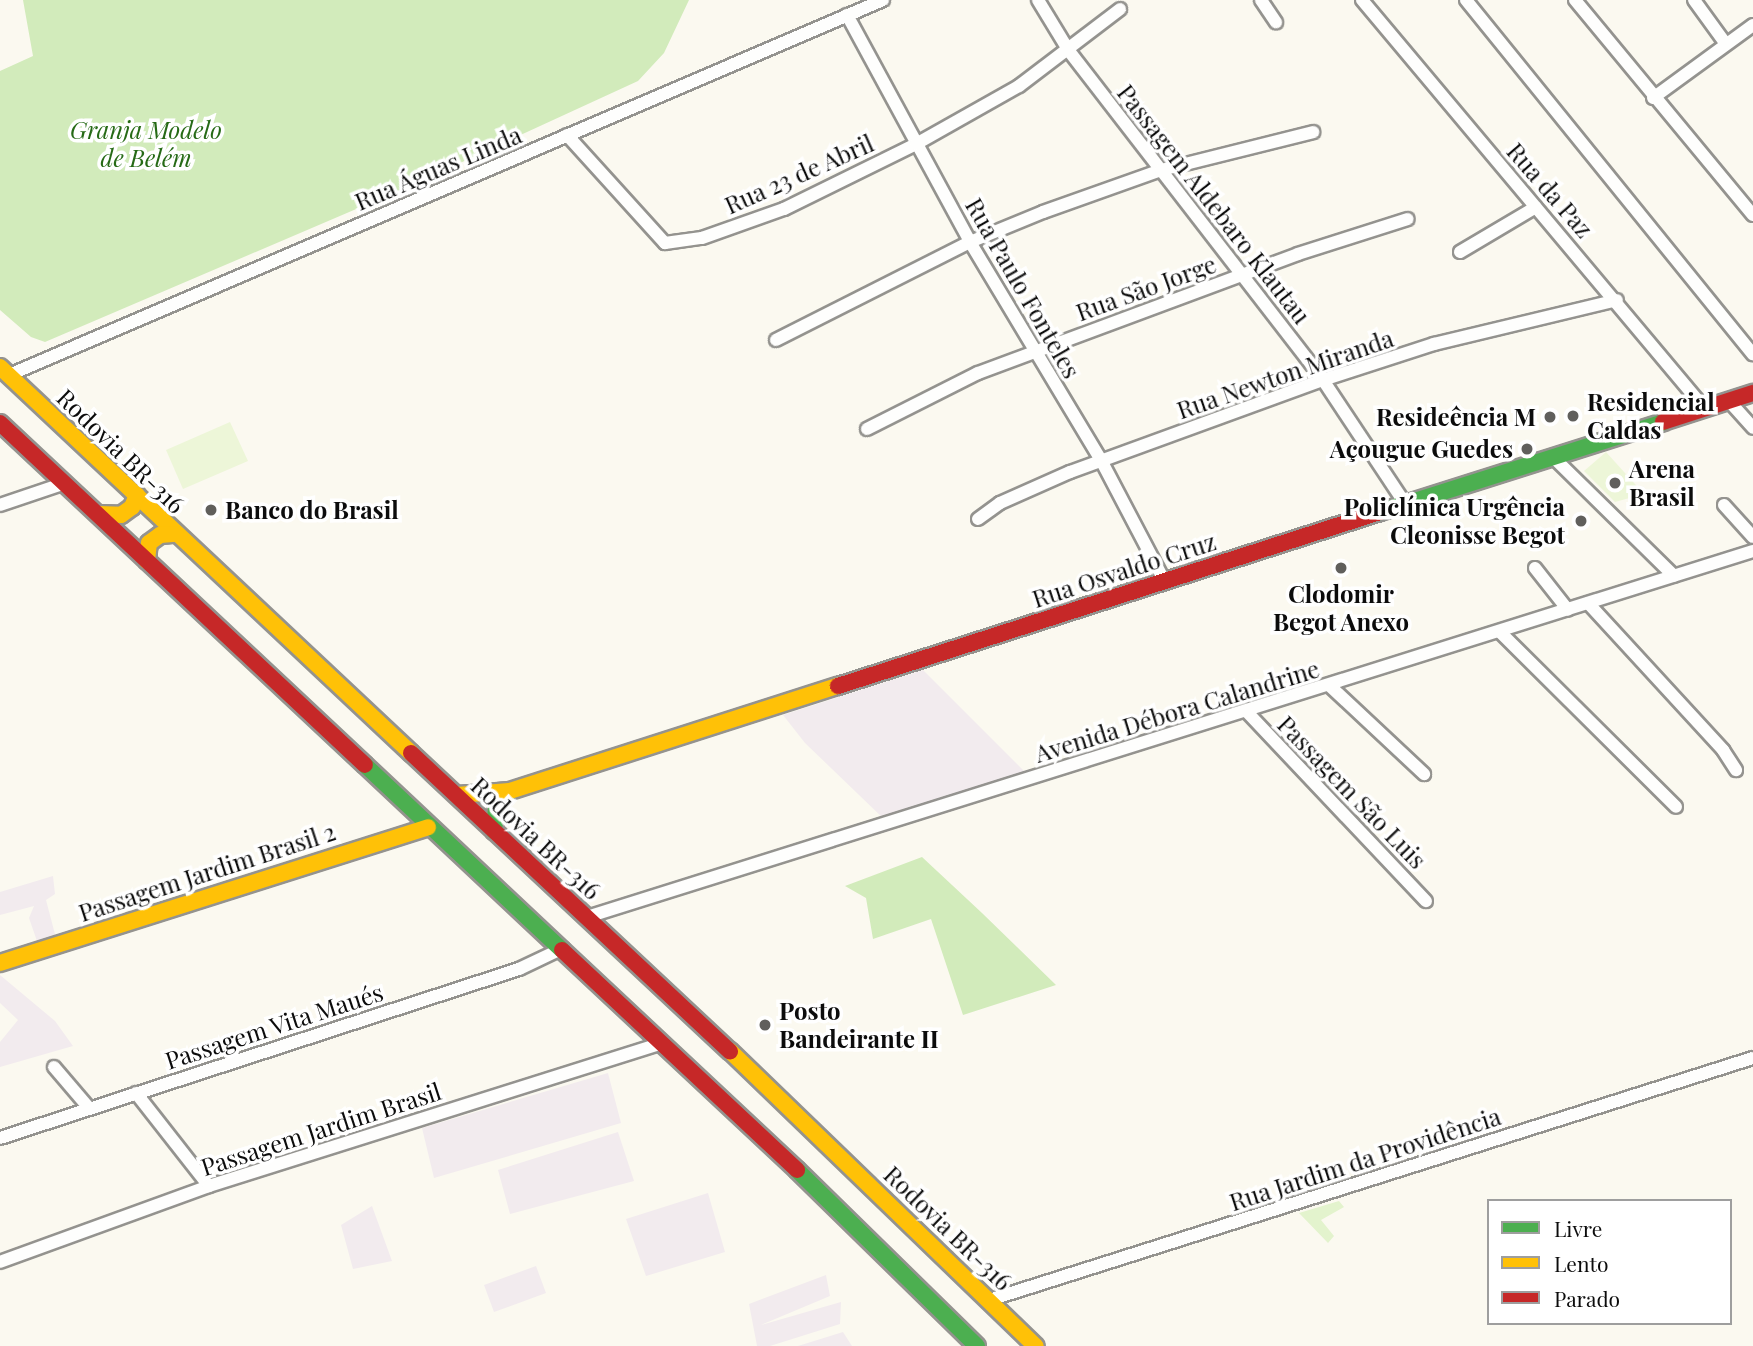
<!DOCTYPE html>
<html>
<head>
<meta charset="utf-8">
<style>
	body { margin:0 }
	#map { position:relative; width:1753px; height:1346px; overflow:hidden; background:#fbf9f0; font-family:"Playfair Display",serif }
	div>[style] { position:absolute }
	.industrial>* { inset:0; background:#f2ebee }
	.green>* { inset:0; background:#e3f3cd }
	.forest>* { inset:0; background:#d2ebbb }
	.pitch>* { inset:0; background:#edf6d8 }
	.roads { filter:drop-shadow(2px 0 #94938f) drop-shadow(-2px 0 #94938f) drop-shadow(0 2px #94938f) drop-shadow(0 -2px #94938f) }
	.street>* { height:12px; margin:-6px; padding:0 6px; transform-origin:6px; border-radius:6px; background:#fefefd }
	.fast>* { height:16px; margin:-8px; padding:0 8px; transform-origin:8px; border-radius:8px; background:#4caf50 }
	.slow>* { height:16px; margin:-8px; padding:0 8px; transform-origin:8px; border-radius:8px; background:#ffc107 }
	.jam>* { height:16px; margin:-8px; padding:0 8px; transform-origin:8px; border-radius:8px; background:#c62828 }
	.dots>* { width:19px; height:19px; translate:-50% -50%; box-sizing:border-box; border:4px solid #fff; border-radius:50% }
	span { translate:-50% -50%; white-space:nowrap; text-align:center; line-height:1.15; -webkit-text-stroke:7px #fff; paint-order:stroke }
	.park-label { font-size:24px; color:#266a16; font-style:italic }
	.street-label { font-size:24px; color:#0c0c0c }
	.poi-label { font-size:24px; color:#0c0c0c; font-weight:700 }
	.left { translate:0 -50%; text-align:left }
	.right { translate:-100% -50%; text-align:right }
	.legend { position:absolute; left:1487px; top:1199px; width:245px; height:126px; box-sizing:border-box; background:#fff; border:2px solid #9e9e9e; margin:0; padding:9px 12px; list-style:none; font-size:21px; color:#0c0c0c }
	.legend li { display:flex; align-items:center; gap:14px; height:35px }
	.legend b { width:35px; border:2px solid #9e9e9e }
</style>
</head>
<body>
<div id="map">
	<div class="industrial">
		<div style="clip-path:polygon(923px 670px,1027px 774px,885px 820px,805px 743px,783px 715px)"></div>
		<div style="clip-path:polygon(53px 876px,55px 894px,46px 900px,56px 938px,38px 944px,29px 918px,34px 906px,0 915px,0 892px)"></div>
		<div style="clip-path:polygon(0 975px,55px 1021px,73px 1046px,0 1067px,0 1042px,18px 1020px,0 1003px)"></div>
		<div style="clip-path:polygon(608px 1073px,621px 1123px,434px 1178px,422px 1128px)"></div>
		<div style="clip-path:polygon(618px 1132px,634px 1181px,510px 1214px,498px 1170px)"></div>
		<div style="clip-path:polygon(708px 1193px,725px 1252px,646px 1276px,626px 1219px)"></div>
		<div style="clip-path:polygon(372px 1206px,392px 1261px,353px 1269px,341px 1225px)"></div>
		<div style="clip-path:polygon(536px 1266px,546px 1293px,494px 1312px,484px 1285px)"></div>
		<div style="clip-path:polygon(826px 1275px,830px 1296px,761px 1325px,841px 1302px,840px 1324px,770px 1346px,757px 1346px,749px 1304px)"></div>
		<div style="clip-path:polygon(843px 1332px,852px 1346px,798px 1346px)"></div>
	</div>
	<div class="green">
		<div style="clip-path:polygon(1339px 1201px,1344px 1207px,1321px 1220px,1334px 1236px,1328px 1243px,1299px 1213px)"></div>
	</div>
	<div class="forest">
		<div style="clip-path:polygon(23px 0,689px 0,664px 53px,638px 81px,410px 186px,45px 342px,31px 337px,0 310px,0 71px,33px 56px)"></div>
		<div style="clip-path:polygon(922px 857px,982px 913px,1056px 985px,963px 1015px,931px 919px,873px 939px,866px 898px,845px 886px)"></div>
	</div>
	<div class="pitch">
		<div style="clip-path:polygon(230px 422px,248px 461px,183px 489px,166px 450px)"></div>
		<div style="clip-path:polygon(1606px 452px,1644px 494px,1615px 502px,1584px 471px)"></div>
	</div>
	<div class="roads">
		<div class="street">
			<div style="left:1038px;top:0;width:60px;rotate:58.7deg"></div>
			<div style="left:1069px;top:51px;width:416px;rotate:52.3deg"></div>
			<div style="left:1323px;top:380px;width:146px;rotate:56.4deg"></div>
			<div style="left:1261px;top:0;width:27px;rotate:56deg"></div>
			<div style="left:1362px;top:0;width:534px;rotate:50.02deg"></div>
			<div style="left:1466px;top:0;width:456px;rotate:51deg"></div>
			<div style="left:1575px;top:0;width:279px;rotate:50.4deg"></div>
			<div style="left:1694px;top:0;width:54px;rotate:54deg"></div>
			<div style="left:847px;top:15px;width:258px;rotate:61.5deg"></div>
			<div style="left:970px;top:242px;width:257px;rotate:59deg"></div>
			<div style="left:1102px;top:462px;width:133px;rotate:62.3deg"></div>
			<div style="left:1653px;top:98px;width:124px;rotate:-36.1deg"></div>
			<div style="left:567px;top:135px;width:146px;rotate:47.8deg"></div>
			<div style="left:665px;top:243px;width:37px;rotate:-8deg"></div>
			<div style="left:702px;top:238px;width:87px;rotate:-19.5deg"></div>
			<div style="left:784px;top:209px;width:147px;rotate:-26.2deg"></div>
			<div style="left:916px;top:144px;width:118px;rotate:-29.4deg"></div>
			<div style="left:1019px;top:86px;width:127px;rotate:-37.3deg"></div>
			<div style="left:1460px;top:252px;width:88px;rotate:-30.6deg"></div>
			<div style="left:776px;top:340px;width:217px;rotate:-26.8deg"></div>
			<div style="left:970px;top:242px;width:79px;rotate:-22.3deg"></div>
			<div style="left:1043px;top:212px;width:125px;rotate:-19.6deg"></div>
			<div style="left:1161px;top:170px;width:157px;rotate:-14deg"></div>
			<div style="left:9px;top:375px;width:951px;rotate:-23.22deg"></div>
			<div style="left:1729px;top:401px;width:36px;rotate:48deg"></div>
			<div style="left:867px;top:429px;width:124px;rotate:-26.8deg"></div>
			<div style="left:978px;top:373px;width:341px;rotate:-20.4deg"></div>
			<div style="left:1298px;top:254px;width:115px;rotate:-17.7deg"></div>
			<div style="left:1552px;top:456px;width:171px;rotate:44.5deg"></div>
			<div style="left:0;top:505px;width:69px;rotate:-18.7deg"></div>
			<div style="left:1724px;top:505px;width:43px;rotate:47.8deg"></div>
			<div style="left:978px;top:519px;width:27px;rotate:-36deg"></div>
			<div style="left:1000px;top:503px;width:77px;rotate:-23.9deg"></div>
			<div style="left:1070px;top:472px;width:269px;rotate:-20deg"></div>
			<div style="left:1323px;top:380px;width:117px;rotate:-18deg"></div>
			<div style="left:1434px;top:344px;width:188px;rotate:-13.5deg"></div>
			<div style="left:1535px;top:568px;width:53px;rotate:51.8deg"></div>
			<div style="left:1588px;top:603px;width:200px;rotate:47.4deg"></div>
			<div style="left:1723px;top:750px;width:24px;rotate:57deg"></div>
			<div style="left:1500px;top:632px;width:248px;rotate:44.8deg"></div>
			<div style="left:1330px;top:686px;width:129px;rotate:43.1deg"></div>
			<div style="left:1248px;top:713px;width:259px;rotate:46.6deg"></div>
			<div style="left:587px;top:917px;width:1222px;rotate:-17.43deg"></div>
			<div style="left:54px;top:1067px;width:54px;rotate:49.5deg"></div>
			<div style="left:136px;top:1093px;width:118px;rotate:51.9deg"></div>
			<div style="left:0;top:1138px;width:546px;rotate:-18.04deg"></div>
			<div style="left:519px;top:969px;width:44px;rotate:-25.4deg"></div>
			<div style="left:0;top:1262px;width:222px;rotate:-20deg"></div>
			<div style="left:209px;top:1186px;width:472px;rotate:-17.5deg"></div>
			<div style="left:989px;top:1300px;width:801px;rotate:-17.58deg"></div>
		</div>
		<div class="fast">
			<div style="left:1380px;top:512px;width:297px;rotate:-17.6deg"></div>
			<div style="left:365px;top:765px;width:270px;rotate:43.2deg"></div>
			<div style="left:494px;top:831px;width:24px;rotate:-85deg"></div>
			<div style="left:496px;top:807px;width:21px;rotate:-49deg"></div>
			<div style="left:797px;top:1170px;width:252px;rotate:44.4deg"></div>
		</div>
		<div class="slow">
			<div style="left:0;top:367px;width:564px;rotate:43.2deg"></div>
			<div style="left:98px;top:514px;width:23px;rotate:2deg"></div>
			<div style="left:121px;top:515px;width:14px;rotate:-36deg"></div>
			<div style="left:132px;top:507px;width:13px;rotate:-67deg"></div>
			<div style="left:147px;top:561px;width:18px;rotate:-84deg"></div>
			<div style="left:149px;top:543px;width:14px;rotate:-36deg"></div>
			<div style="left:160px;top:535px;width:16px;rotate:-4deg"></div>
			<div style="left:457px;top:795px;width:53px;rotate:-4.3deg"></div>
			<div style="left:510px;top:791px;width:344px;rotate:-17.8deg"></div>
			<div style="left:0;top:963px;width:449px;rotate:-17.6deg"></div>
			<div style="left:730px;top:1051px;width:425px;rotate:44deg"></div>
		</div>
		<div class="jam">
			<div style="left:1663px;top:422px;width:95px;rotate:-17.9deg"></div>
			<div style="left:0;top:423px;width:500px;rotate:43.14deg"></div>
			<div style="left:838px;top:686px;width:569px;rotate:-17.8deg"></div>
			<div style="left:411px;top:753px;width:437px;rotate:43.1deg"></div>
			<div style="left:562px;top:950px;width:322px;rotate:43.1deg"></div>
		</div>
	</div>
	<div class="dots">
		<div style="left:1573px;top:416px;background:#605f5c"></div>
		<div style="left:1550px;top:417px;background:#605f5c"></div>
		<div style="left:1527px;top:449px;background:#605f5c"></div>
		<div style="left:1615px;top:483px;background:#605f5c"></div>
		<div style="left:211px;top:510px;background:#605f5c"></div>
		<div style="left:1581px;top:521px;background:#605f5c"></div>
		<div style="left:1341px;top:568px;background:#605f5c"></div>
		<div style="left:765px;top:1025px;background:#605f5c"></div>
	</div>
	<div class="park-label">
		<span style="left:146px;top:144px">Granja Modelo<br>de Belém</span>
	</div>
	<div class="street-label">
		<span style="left:438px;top:168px;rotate:-23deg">Rua Águas Linda</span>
		<span style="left:799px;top:174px;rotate:-24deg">Rua 23 de Abril</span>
		<span style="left:1550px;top:190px;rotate:49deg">Rua da Paz</span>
		<span style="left:1214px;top:204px;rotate:52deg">Passagem Aldebaro Klautau</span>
		<span style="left:1023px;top:288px;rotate:60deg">Rua Paulo Fonteles</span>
		<span style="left:1146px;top:288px;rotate:-20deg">Rua São Jorge</span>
		<span style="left:1285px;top:374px;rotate:-19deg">Rua Newton Miranda</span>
		<span style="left:121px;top:451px;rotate:44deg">Rodovia BR-316</span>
		<span style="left:1124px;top:570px;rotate:-18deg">Rua Osvaldo Cruz</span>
		<span style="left:1177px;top:711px;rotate:-17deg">Avenida Débora Calandrine</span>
		<span style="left:1352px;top:792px;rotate:46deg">Passagem São Luis</span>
		<span style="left:536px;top:838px;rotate:43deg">Rodovia BR-316</span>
		<span style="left:207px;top:872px;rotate:-18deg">Passagem Jardim Brasil 2</span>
		<span style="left:274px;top:1026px;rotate:-18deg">Passagem Vita Maués</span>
		<span style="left:321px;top:1129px;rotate:-18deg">Passagem Jardim Brasil</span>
		<span style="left:1365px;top:1159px;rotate:-18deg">Rua Jardim da Providência</span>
		<span style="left:948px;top:1228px;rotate:44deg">Rodovia BR-316</span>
	</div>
	<div class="poi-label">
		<span class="left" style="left:1587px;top:416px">Residencial<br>Caldas</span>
		<span class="right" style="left:1536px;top:417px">Resideência M</span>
		<span class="right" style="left:1513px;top:449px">Açougue Guedes</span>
		<span class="left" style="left:1629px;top:483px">Arena<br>Brasil</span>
		<span class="right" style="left:1565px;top:521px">Policlínica Urgência<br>Cleonisse Begot</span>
		<span class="left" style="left:225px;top:510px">Banco do Brasil</span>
		<span style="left:1341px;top:608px">Clodomir<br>Begot Anexo</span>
		<span class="left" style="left:779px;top:1025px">Posto<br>Bandeirante II</span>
	</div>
	<ul class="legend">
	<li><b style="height:9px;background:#4caf50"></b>Livre</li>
	<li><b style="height:9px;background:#ffc107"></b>Lento</li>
	<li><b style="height:9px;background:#c62828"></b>Parado</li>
	</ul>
</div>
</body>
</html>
